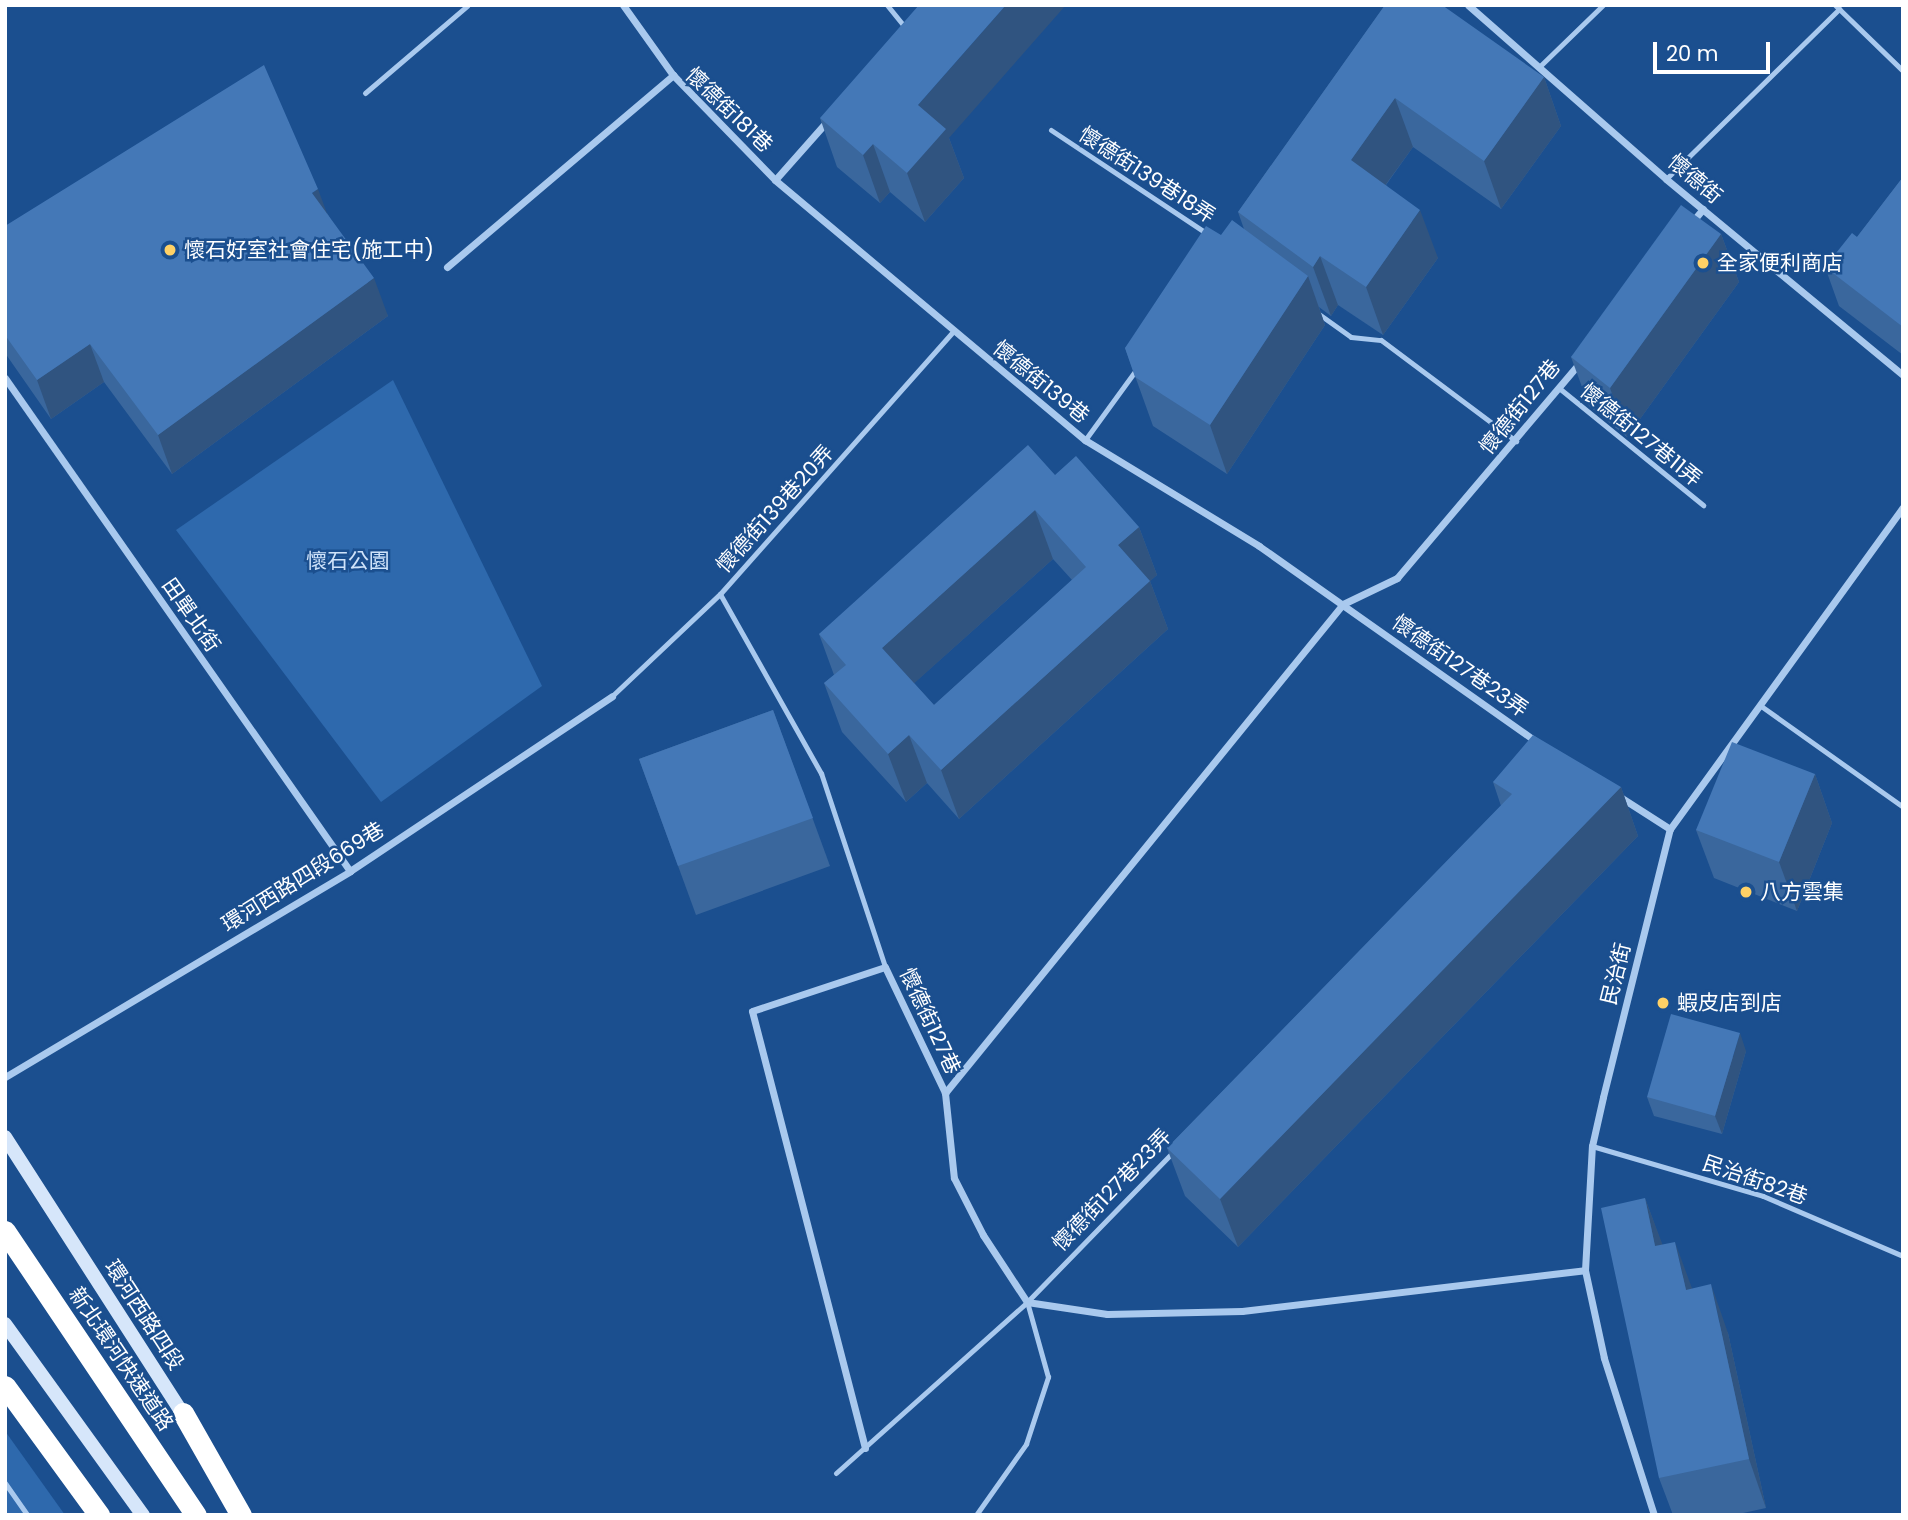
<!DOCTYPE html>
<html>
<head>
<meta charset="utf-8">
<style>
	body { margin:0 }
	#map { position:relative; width:1908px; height:1520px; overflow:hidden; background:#1b4f8f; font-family:Poppins,"Noto Sans TC",sans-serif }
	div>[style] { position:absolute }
	.green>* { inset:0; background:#2e69ad }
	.lane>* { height:5px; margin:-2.5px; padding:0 2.5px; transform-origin:2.5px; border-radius:2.5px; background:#a9c9ee }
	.street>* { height:7px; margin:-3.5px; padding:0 3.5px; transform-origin:3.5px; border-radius:3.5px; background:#a9c9ee }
	.secondary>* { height:14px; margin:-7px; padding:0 7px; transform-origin:7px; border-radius:7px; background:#d6e6fa }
	.highway>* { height:21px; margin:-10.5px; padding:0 10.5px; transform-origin:10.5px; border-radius:10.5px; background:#fff }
	.wall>* { inset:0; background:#3a679d }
	.shaded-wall>* { inset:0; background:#305480 }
	.building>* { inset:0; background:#4478b7 }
	.dots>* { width:19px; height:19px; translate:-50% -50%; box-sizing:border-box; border:4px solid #1b4f8f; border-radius:50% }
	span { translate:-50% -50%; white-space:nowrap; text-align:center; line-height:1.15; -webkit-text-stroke:5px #1b4f8f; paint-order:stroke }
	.street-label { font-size:21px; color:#fff }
	.poi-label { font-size:21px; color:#fff }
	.left { translate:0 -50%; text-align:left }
	.park-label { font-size:21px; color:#cfe3fa }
	.frame { position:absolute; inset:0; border:7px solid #fff; pointer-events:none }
	.scale { position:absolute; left:1653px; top:42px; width:117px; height:32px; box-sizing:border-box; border:4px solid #fff; border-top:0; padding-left:9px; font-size:21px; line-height:24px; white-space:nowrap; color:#fff; -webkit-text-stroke:5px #1b4f8f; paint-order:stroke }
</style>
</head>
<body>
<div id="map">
	<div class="green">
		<div style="clip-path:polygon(393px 380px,542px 686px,381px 802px,176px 530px)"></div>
		<div style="clip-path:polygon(5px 1431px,65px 1515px,5px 1515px)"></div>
	</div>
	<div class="lane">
		<div style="left:887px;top:5px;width:28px;rotate:51deg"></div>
		<div style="left:1835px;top:5px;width:95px;rotate:44.1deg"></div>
		<div style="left:1539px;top:67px;width:89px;rotate:-44.1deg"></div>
		<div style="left:365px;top:93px;width:135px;rotate:-40.5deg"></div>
		<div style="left:1051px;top:130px;width:186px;rotate:33.6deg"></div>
		<div style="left:1666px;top:179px;width:243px;rotate:-44.5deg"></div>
		<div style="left:1316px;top:312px;width:43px;rotate:35.5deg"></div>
		<div style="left:1351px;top:337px;width:30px;rotate:6deg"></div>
		<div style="left:1381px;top:340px;width:169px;rotate:36.8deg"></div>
		<div style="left:1559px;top:388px;width:186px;rotate:39.1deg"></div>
		<div style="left:1085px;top:440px;width:90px;rotate:-54deg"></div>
		<div style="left:720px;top:594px;width:206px;rotate:60.6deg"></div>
		<div style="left:821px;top:773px;width:204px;rotate:71.7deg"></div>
		<div style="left:612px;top:696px;width:149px;rotate:-43.4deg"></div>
		<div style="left:720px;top:594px;width:349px;rotate:-48.4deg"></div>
		<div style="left:1761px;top:706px;width:174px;rotate:35.4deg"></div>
		<div style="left:1592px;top:1146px;width:178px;rotate:16.3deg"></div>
		<div style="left:1763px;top:1196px;width:152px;rotate:23.2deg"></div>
		<div style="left:836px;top:1473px;width:256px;rotate:-41.8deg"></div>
		<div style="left:1027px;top:1302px;width:209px;rotate:-45.8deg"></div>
		<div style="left:5px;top:1483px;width:39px;rotate:55deg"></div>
		<div style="left:976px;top:1515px;width:87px;rotate:-54.8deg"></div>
		<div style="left:1026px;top:1444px;width:71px;rotate:-71.8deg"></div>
		<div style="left:1048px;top:1377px;width:78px;rotate:-105.6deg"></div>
	</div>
	<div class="street">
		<div style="left:623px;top:5px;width:86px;rotate:54.5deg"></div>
		<div style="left:1468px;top:5px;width:264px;rotate:41.3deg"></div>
		<div style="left:1666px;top:179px;width:308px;rotate:39.6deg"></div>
		<div style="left:775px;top:180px;width:405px;rotate:40deg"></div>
		<div style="left:1085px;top:440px;width:204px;rotate:31.3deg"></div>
		<div style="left:1259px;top:546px;width:340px;rotate:35.2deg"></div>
		<div style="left:1692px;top:222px;width:17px;rotate:-50deg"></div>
		<div style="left:447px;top:267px;width:297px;rotate:-40.3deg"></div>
		<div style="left:673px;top:75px;width:146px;rotate:45.8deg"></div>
		<div style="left:775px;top:180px;width:81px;rotate:-48.5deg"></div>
		<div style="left:5px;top:378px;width:602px;rotate:55.02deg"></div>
		<div style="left:1617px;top:795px;width:63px;rotate:32.7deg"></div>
		<div style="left:5px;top:1077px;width:402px;rotate:-30.8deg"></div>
		<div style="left:350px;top:871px;width:315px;rotate:-33.7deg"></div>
		<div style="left:945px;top:1093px;width:85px;rotate:84deg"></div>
		<div style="left:954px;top:1178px;width:64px;rotate:63deg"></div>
		<div style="left:983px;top:1235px;width:80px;rotate:56.7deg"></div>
		<div style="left:1027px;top:1302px;width:81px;rotate:8.5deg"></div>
		<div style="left:1107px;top:1314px;width:135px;rotate:-1.3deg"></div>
		<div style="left:1242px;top:1311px;width:345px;rotate:-6.8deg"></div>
		<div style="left:865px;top:1448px;width:451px;rotate:-104.5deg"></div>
		<div style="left:752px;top:1011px;width:140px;rotate:-18.3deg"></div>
		<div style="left:885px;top:967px;width:140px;rotate:64.5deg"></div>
		<div style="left:945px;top:1093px;width:630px;rotate:-50.86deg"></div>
		<div style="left:1343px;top:604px;width:60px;rotate:-25.7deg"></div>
		<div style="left:1397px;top:578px;width:283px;rotate:-49.7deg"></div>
		<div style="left:1654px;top:1515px;width:165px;rotate:-107.7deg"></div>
		<div style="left:1604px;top:1358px;width:90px;rotate:-102.2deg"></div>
		<div style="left:1585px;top:1270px;width:124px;rotate:-86.8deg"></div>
		<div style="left:1592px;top:1146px;width:50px;rotate:-77.3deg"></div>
		<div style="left:1603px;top:1097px;width:276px;rotate:-76deg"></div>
		<div style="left:1670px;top:829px;width:397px;rotate:-54.1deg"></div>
	</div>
	<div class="secondary">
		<div style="left:5px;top:1137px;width:336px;rotate:57.3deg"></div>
		<div style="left:5px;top:1324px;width:236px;rotate:54.2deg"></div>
	</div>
	<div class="highway">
		<div style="left:5px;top:1231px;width:342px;rotate:56.1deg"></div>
		<div style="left:5px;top:1386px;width:160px;rotate:53.9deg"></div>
		<div style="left:183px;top:1413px;width:117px;rotate:60.4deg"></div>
	</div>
	<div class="wall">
		<div style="clip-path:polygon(1385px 5px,1544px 77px,1561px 126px,1501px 209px,1413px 147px,1386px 185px,1438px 258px,1383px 335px,1338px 305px,1331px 316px,1319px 307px,1325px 325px,1227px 474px,1153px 426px,1125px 348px,1221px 235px,1244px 229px,1238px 212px)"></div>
		<div style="clip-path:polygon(820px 118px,949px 138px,964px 178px,925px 222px,890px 192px,880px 203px,837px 167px)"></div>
		<div style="clip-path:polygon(1903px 177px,1903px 355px,1839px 306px,1825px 267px,1857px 237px)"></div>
		<div style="clip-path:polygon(327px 213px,388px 316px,172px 474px,104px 382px,51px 419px,5px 353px,5px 226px)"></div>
		<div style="clip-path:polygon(1721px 234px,1739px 282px,1627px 437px,1589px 406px,1571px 357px)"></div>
		<div style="clip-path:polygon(evenodd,1055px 475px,1139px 527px,1157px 575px,1150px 581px,1168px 629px,959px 819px,927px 783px,906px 802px,842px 732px,824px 683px,834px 675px,819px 634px,1055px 475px,1053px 559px,1072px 580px,934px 705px,914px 683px,1053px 559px)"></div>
		<div style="clip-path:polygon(773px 710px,830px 866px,696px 915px,639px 759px)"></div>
		<div style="clip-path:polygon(1815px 774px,1832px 823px,1797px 911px,1714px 878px,1696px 830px)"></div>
		<div style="clip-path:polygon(1493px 782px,1621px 787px,1638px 836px,1238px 1247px,1185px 1196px,1167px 1148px,1501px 806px)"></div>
		<div style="clip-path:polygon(1746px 1051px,1722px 1134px,1654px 1116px,1647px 1097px)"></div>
		<div style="clip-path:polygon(1645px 1198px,1662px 1245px,1692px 1289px,1728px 1333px,1766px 1508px,1734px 1515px,1673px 1515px,1659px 1478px)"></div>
	</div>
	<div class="shaded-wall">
		<div style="clip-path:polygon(1006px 5px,1066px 5px,949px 138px,964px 178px,925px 222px,907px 173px,918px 105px)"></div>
		<div style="clip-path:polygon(1544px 77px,1561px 126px,1501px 209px,1484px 161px)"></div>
		<div style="clip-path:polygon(1395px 98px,1413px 147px,1368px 209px,1351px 160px)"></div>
		<div style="clip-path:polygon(873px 144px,890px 192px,880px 203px,863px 155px)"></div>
		<div style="clip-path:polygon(318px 189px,332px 227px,312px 193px)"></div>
		<div style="clip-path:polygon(1420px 210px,1438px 258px,1383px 335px,1366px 287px)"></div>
		<div style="clip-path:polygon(1721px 234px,1739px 282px,1627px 437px,1610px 388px)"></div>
		<div style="clip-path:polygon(1320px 256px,1338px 305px,1331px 316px,1313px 267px)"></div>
		<div style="clip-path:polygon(1308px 276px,1325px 325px,1227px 474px,1210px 425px)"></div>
		<div style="clip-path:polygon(374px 278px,388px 316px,172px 474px,158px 435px)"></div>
		<div style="clip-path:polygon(90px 344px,104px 382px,51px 419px,37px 380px)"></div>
		<div style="clip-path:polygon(1035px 510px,1053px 559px,900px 696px,882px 648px)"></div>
		<div style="clip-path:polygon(1139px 527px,1157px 575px,1136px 594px,1118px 545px)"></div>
		<div style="clip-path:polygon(1150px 581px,1168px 629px,959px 819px,941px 770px)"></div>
		<div style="clip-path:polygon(909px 735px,927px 783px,906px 802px,888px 754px)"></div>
		<div style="clip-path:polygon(1815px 774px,1832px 823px,1797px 911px,1779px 862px)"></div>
		<div style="clip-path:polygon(1621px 787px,1638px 836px,1238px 1247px,1220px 1199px)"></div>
		<div style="clip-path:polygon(1740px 1033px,1746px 1051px,1722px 1134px,1715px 1116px)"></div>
		<div style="clip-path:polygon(1645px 1198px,1663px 1246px,1655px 1246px)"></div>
		<div style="clip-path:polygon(1675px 1242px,1693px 1291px,1686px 1290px)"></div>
		<div style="clip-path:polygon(1711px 1284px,1728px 1333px,1766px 1508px,1749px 1459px)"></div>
	</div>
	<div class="building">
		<div style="clip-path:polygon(919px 5px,1006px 5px,918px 105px,946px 129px,907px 173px,873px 144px,863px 155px,820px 118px)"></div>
		<div style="clip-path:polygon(1385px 5px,1442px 5px,1544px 77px,1484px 161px,1395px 98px,1351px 160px,1420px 210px,1366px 287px,1320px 256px,1313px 267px,1238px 212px)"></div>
		<div style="clip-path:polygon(264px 65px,318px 189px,312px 193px,374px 278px,158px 435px,90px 344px,37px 380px,5px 335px,5px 226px)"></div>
		<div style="clip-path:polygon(1903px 177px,1903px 327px,1825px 267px,1852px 233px,1857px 237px)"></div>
		<div style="clip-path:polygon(1681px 205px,1721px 234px,1610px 388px,1571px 357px)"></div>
		<div style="clip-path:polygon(1232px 220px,1308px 276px,1210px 425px,1135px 377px,1125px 348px,1206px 226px,1221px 235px)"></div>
		<div style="clip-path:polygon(evenodd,1028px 445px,1055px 475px,1076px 456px,1139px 527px,1118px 545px,1150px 581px,941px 770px,909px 735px,888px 754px,824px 683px,846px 665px,819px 634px,1028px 445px,1035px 510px,1086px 567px,934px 705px,882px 648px,1035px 510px)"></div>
		<div style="clip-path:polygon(773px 710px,813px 818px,678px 866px,639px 759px)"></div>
		<div style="clip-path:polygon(1533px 735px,1621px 787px,1220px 1199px,1167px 1148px,1512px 794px,1493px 782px)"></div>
		<div style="clip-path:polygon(1732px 742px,1815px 774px,1779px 862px,1696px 830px)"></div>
		<div style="clip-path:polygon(1671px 1014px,1740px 1033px,1715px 1116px,1647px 1097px)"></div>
		<div style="clip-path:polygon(1645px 1198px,1655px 1246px,1675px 1242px,1686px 1290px,1711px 1284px,1749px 1459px,1659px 1478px,1601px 1208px)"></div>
	</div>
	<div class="dots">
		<div style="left:170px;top:250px;background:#ffd166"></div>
		<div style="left:1703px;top:263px;background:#ffd166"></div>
		<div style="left:1746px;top:892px;background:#ffd166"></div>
		<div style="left:1663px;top:1003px;background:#ffd166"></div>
	</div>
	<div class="street-label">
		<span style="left:729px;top:110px;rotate:44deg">懷德街181巷</span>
		<span style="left:1147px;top:175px;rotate:33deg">懷德街139巷18弄</span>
		<span style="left:1695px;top:179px;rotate:40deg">懷德街</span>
		<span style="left:1041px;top:382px;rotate:39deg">懷德街139巷</span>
		<span style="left:1520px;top:407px;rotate:-51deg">懷德街127巷</span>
		<span style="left:1641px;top:435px;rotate:39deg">懷德街127巷11弄</span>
		<span style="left:775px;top:509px;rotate:-48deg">懷德街139巷20弄</span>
		<span style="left:191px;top:615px;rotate:55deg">田單北街</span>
		<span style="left:1460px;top:666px;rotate:35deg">懷德街127巷23弄</span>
		<span style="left:303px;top:877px;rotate:-32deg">環河西路四段669巷</span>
		<span style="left:1616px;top:974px;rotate:-76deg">民治街</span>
		<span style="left:930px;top:1021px;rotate:65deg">懷德街127巷</span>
		<span style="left:1755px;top:1180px;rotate:19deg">民治街82巷</span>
		<span style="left:1112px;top:1190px;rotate:-46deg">懷德街127巷23弄</span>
		<span style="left:144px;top:1315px;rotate:57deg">環河西路四段</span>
		<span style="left:121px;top:1359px;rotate:56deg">新北環河快速道路</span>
	</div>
	<div class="poi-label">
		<span class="left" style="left:184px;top:250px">懷石好室社會住宅(施工中)</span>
		<span class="left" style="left:1717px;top:263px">全家便利商店</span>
		<span class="left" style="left:1760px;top:892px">八方雲集</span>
		<span class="left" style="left:1677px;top:1003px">蝦皮店到店</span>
	</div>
	<div class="park-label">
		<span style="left:348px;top:561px">懷石公園</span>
	</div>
	<div class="frame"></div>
	<div class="scale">20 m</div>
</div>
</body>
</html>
